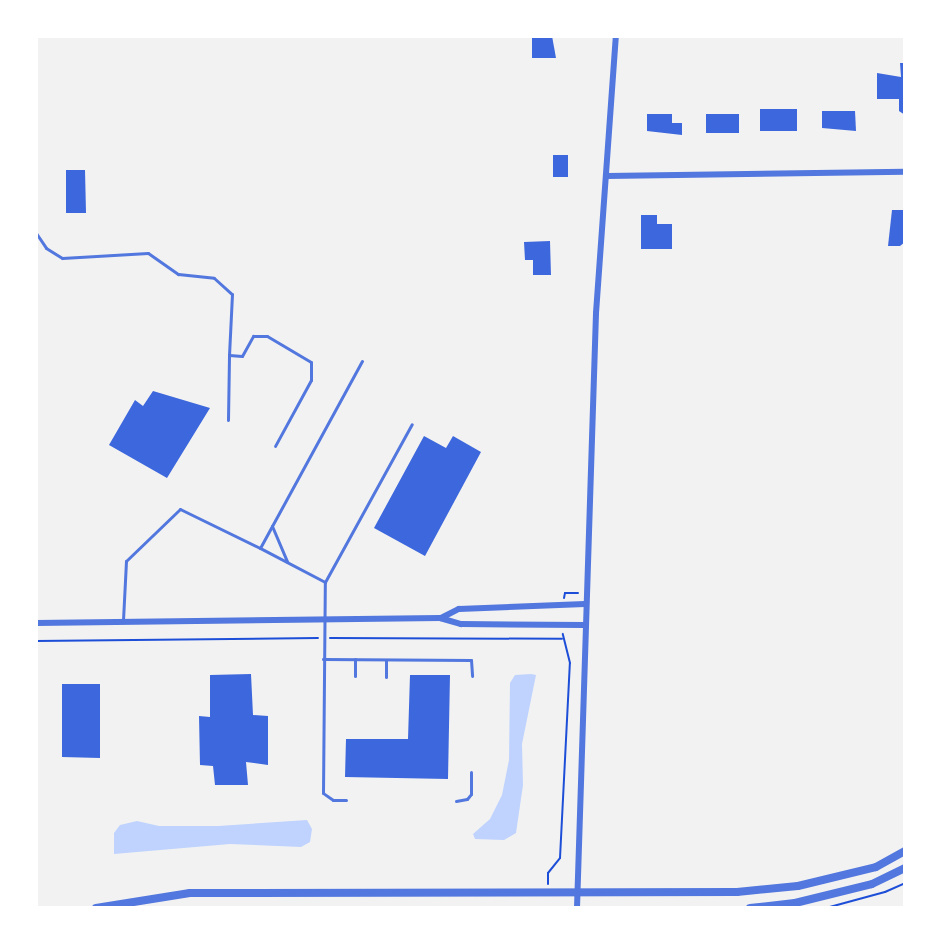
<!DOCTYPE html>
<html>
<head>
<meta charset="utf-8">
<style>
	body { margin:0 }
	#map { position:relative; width:941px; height:944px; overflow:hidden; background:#f2f2f2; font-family:Figtree,sans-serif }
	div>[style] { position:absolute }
	.water>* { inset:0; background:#bfd3fe }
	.building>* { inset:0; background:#3d67dc }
	.path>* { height:2px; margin:-1px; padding:0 1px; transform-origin:1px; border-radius:1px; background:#1d4ed8 }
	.service>* { height:3px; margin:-1.5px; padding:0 1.5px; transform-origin:1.5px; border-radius:1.5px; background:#5277de }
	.minor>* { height:6px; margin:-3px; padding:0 3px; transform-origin:3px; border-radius:3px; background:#5277de }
	.tertiary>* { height:8px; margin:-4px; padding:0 4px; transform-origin:4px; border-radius:4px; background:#5277de }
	span { translate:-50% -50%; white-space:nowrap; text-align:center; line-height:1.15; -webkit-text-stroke:4.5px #fff; paint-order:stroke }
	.frame { position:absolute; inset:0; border:38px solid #fff; pointer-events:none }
</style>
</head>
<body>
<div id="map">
	<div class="water">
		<div style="clip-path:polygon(531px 674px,536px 675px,522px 744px,523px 785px,516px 833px,504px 840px,475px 839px,473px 834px,490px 819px,502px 795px,509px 760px,510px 683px,515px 675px)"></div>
		<div style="clip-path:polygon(307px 820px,312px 829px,310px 842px,301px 847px,230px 844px,114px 854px,114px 833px,120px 825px,137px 821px,159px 826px,218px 826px)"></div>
	</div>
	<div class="building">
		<div style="clip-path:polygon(532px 36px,552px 36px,556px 58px,532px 58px)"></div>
		<div style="clip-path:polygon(900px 63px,905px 63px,905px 115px,899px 111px,899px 99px,877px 99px,877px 73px,901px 77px)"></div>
		<div style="clip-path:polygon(760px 109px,797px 109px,797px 131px,760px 131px)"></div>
		<div style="clip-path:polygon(822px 111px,855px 111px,856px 131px,822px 128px)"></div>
		<div style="clip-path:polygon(647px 114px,672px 114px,672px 123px,682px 123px,682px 135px,647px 131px)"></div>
		<div style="clip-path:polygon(706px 114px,739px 114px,739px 133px,706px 133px)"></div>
		<div style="clip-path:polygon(553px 155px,568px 155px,568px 177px,553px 177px)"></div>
		<div style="clip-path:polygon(66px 170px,85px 170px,86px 213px,66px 213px)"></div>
		<div style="clip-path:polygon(892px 210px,905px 210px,905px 242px,900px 246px,888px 246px)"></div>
		<div style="clip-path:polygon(641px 215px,657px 215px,657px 224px,672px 224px,672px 249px,641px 249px)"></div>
		<div style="clip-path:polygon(550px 241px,551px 275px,533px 275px,533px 260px,525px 260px,524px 242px)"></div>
		<div style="clip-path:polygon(153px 391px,210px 408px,167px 478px,109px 445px,135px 400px,143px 406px)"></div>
		<div style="clip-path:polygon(424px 436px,446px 448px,453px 436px,481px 452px,425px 556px,374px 528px)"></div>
		<div style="clip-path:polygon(251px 674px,253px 715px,268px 716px,268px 765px,246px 762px,248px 785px,215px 785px,213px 766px,200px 765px,199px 716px,210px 717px,210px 675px)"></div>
		<div style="clip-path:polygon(410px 675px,450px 675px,448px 779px,345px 777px,346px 739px,408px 739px)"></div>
		<div style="clip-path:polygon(62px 684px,100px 684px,100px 758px,62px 757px)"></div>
	</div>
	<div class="path">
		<div style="left:564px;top:598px;width:5px;rotate:-79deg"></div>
		<div style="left:565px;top:593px;width:13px"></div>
		<div style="left:330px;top:638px;width:232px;rotate:0.2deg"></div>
		<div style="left:36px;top:641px;width:282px;rotate:-0.6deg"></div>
		<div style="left:548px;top:884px;width:11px;rotate:-90deg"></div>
		<div style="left:548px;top:873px;width:19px;rotate:-51deg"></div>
		<div style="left:560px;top:858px;width:195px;rotate:-87.1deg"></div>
		<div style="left:570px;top:663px;width:30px;rotate:-104deg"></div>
		<div style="left:826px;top:908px;width:61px;rotate:-15.2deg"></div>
		<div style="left:885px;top:892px;width:22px;rotate:-24deg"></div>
	</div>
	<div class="service">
		<div style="left:36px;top:233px;width:18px;rotate:56deg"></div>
		<div style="left:46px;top:248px;width:19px;rotate:32deg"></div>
		<div style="left:62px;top:258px;width:86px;rotate:-3.3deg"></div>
		<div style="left:148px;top:253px;width:37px;rotate:35deg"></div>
		<div style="left:178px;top:274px;width:36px;rotate:6deg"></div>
		<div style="left:214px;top:278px;width:24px;rotate:42deg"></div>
		<div style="left:232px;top:294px;width:61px;rotate:92.8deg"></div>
		<div style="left:228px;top:420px;width:65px;rotate:-89.1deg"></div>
		<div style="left:229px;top:355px;width:13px;rotate:4deg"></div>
		<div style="left:242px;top:356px;width:23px;rotate:-61deg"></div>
		<div style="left:253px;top:336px;width:14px"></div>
		<div style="left:267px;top:336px;width:51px;rotate:30.6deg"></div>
		<div style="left:311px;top:362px;width:18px;rotate:90deg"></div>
		<div style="left:311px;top:380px;width:75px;rotate:118.6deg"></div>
		<div style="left:272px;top:526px;width:39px;rotate:67deg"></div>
		<div style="left:325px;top:582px;width:180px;rotate:-61.2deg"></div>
		<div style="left:123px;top:620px;width:59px;rotate:-87.1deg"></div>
		<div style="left:126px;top:561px;width:75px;rotate:-43.9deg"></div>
		<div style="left:180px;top:509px;width:89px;rotate:26deg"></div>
		<div style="left:323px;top:659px;width:148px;rotate:0.4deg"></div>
		<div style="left:471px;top:660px;width:16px;rotate:86deg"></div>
		<div style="left:355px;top:659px;width:17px;rotate:90deg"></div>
		<div style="left:386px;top:660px;width:17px;rotate:90deg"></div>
		<div style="left:346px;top:800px;width:13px;rotate:180deg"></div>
		<div style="left:333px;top:800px;width:12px;rotate:-145deg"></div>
		<div style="left:323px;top:793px;width:211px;rotate:-89.5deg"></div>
		<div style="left:325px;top:582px;width:73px;rotate:-152.4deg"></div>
		<div style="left:260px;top:548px;width:213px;rotate:-61.4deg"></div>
		<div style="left:456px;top:801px;width:11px;rotate:-10deg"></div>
		<div style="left:467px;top:799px;width:6px;rotate:-51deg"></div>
		<div style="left:471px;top:794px;width:22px;rotate:-90deg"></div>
	</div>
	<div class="minor">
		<div style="left:607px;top:176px;width:298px;rotate:-0.8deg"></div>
		<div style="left:441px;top:618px;width:20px;rotate:-27deg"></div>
		<div style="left:459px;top:609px;width:126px;rotate:-2.3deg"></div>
		<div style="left:36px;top:623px;width:404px;rotate:-0.7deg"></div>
		<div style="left:440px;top:618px;width:22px;rotate:16deg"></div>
		<div style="left:461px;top:624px;width:123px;rotate:0.5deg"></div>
		<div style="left:577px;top:908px;width:595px;rotate:-88.17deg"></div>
		<div style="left:596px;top:313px;width:278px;rotate:-85.9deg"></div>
	</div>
	<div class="tertiary">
		<div style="left:96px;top:908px;width:95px;rotate:-9.1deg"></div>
		<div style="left:190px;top:893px;width:547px;rotate:-0.1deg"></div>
		<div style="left:737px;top:892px;width:61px;rotate:-5.6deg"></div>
		<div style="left:798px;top:886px;width:80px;rotate:-13.7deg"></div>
		<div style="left:876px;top:867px;width:33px;rotate:-29deg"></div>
		<div style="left:750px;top:908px;width:45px;rotate:-6.3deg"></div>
		<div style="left:795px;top:903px;width:79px;rotate:-13.9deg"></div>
		<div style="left:872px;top:884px;width:37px;rotate:-26deg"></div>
	</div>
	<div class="frame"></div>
</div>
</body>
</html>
